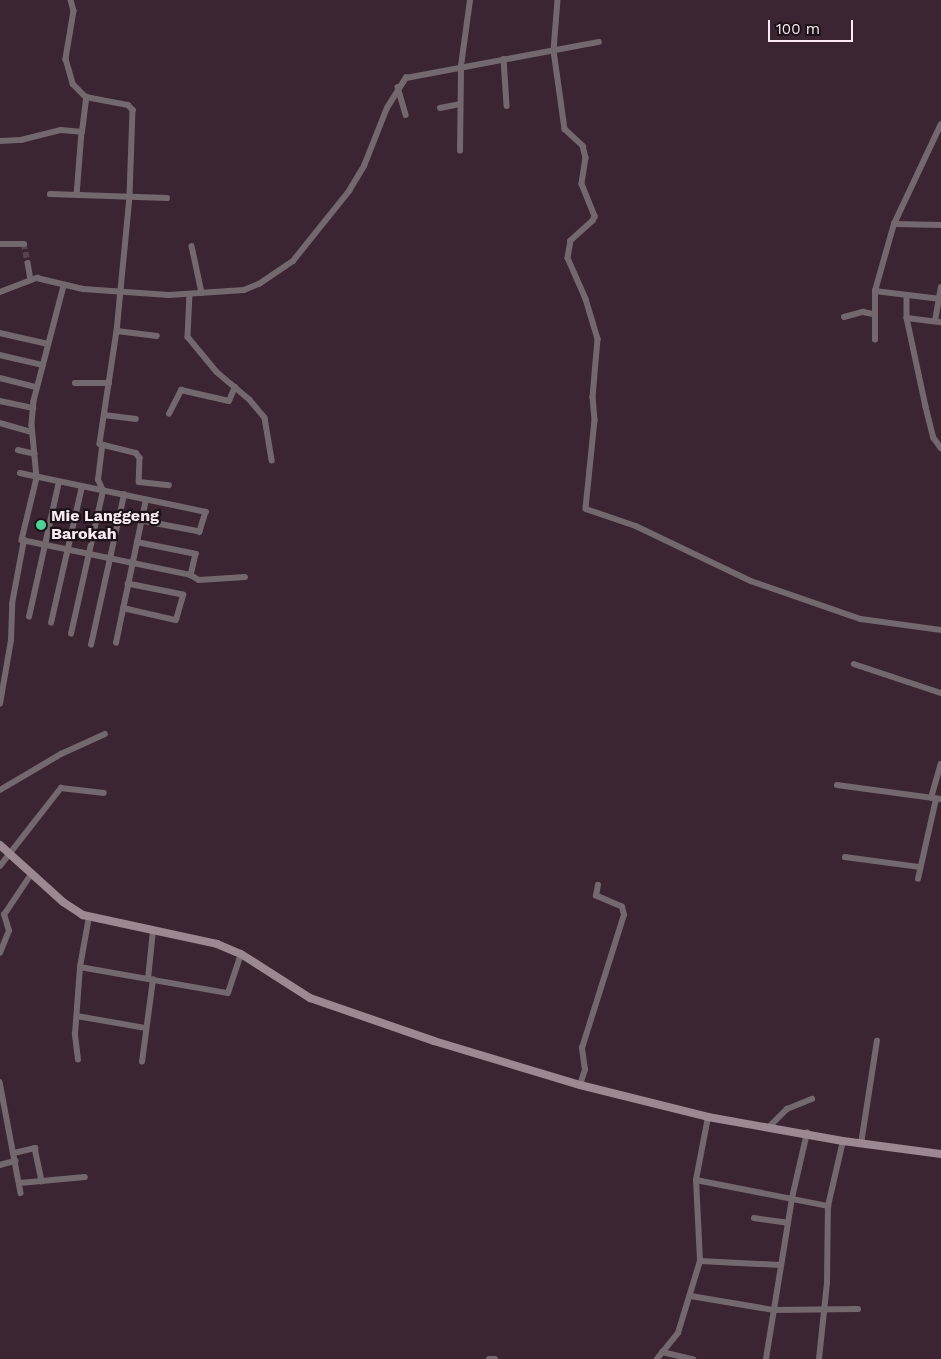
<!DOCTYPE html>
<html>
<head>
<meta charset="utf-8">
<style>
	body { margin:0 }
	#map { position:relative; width:941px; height:1359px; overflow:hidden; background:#3b2533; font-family:"Work Sans",sans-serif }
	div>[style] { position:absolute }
	.street-tunnel>* { height:5.5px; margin-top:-2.75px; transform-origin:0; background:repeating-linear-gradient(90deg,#584350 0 5.5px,transparent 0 8.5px) }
	.street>* { height:5.5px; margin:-2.75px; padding:0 2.75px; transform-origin:2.75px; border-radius:2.75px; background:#73686e }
	.secondary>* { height:8px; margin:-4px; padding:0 4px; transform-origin:4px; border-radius:4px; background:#9b8893 }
	.dots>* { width:14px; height:14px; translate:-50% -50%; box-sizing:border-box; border:2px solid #1c1218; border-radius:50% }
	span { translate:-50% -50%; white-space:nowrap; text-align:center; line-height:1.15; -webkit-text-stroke:4.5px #1c1218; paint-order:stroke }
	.poi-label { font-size:16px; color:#f9eaf3; font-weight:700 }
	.left { translate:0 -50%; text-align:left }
	.scale { position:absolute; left:768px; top:20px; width:85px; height:22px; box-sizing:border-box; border:2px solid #f9eaf3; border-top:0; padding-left:6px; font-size:15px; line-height:18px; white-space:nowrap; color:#f9eaf3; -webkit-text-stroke:4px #1c1218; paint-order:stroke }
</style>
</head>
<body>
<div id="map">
	<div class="street-tunnel">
		<div style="left:24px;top:244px;width:19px;rotate:78deg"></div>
	</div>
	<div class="street">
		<div style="left:71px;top:0;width:11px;rotate:75deg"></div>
		<div style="left:74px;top:11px;width:49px;rotate:99.5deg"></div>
		<div style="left:66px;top:59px;width:26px;rotate:74deg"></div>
		<div style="left:73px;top:84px;width:18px;rotate:45deg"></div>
		<div style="left:86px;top:97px;width:43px;rotate:10.8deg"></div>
		<div style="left:128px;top:105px;width:7px;rotate:45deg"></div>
		<div style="left:133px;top:110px;width:87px;rotate:92deg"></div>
		<div style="left:130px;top:197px;width:135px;rotate:95.5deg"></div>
		<div style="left:117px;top:331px;width:114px;rotate:98.6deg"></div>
		<div style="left:100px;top:444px;width:37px;rotate:14deg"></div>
		<div style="left:136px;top:453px;width:6px;rotate:51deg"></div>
		<div style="left:140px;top:458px;width:24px;rotate:92deg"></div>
		<div style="left:139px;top:482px;width:30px;rotate:6deg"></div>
		<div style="left:558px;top:0;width:51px;rotate:94.5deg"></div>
		<div style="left:554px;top:51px;width:79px;rotate:82deg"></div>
		<div style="left:565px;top:129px;width:25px;rotate:43deg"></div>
		<div style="left:583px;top:146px;width:12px;rotate:76deg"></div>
		<div style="left:586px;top:158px;width:26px;rotate:99deg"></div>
		<div style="left:582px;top:184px;width:35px;rotate:68deg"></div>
		<div style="left:595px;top:216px;width:5px;rotate:112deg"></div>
		<div style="left:593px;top:221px;width:30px;rotate:138deg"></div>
		<div style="left:571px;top:241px;width:17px;rotate:100deg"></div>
		<div style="left:568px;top:258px;width:45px;rotate:66.3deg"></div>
		<div style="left:586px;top:299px;width:42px;rotate:73.3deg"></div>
		<div style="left:598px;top:339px;width:58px;rotate:94.9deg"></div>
		<div style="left:593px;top:397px;width:23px;rotate:85deg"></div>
		<div style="left:595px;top:420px;width:89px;rotate:95.8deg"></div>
		<div style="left:586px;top:509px;width:53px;rotate:18.8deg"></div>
		<div style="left:636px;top:526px;width:127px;rotate:25.6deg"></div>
		<div style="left:751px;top:581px;width:116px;rotate:19.1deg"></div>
		<div style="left:861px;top:619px;width:81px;rotate:7.8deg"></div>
		<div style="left:504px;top:59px;width:47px;rotate:86.3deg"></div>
		<div style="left:398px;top:87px;width:29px;rotate:74deg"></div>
		<div style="left:440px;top:108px;width:20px;rotate:-11deg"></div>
		<div style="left:82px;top:132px;width:35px;rotate:-83deg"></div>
		<div style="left:0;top:141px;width:21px;rotate:-3deg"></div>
		<div style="left:21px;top:140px;width:41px;rotate:-14deg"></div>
		<div style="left:61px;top:130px;width:21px;rotate:5deg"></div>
		<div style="left:82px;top:132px;width:63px;rotate:94.5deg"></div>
		<div style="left:460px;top:151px;width:85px;rotate:-89.3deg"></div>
		<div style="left:461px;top:66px;width:67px;rotate:-82.2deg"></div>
		<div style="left:50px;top:194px;width:117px;rotate:2deg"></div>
		<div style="left:894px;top:224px;width:47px;rotate:1.2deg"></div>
		<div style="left:0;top:244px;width:24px"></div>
		<div style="left:192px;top:246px;width:48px;rotate:78deg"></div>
		<div style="left:28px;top:263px;width:17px;rotate:80deg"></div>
		<div style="left:64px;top:286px;width:119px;rotate:104.6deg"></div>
		<div style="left:34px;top:401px;width:24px;rotate:95deg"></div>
		<div style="left:32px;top:425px;width:53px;rotate:84.6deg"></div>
		<div style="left:37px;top:478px;width:64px;rotate:103.6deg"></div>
		<div style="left:22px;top:540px;width:173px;rotate:11.7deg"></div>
		<div style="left:191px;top:575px;width:9px;rotate:32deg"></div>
		<div style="left:199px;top:580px;width:46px;rotate:-3.7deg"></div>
		<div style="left:875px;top:291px;width:66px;rotate:6.9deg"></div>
		<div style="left:0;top:292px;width:40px;rotate:-21deg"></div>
		<div style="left:37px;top:278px;width:47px;rotate:13.4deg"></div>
		<div style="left:83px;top:289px;width:86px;rotate:4deg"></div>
		<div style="left:169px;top:295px;width:75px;rotate:-3.8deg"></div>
		<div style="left:244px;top:290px;width:16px;rotate:-22deg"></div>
		<div style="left:259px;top:284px;width:41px;rotate:-34.1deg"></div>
		<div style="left:293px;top:261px;width:90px;rotate:-51.3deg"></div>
		<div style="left:349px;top:191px;width:29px;rotate:-59deg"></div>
		<div style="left:364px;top:166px;width:62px;rotate:-68.4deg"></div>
		<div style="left:387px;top:108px;width:36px;rotate:-58deg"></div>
		<div style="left:406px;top:78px;width:196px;rotate:-10.6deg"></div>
		<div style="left:190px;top:294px;width:43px;rotate:92.7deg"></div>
		<div style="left:188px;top:337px;width:45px;rotate:50.4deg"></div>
		<div style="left:217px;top:372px;width:43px;rotate:40.3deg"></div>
		<div style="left:250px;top:400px;width:23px;rotate:50deg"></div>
		<div style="left:265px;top:418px;width:43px;rotate:80.5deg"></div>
		<div style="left:907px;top:296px;width:22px;rotate:90deg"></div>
		<div style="left:907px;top:318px;width:91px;rotate:77.9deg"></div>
		<div style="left:926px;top:407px;width:32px;rotate:76deg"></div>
		<div style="left:934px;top:438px;width:12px;rotate:55deg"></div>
		<div style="left:844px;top:317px;width:20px;rotate:-15deg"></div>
		<div style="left:863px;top:312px;width:10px;rotate:11deg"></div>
		<div style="left:907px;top:318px;width:34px;rotate:7deg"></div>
		<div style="left:935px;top:321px;width:34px;rotate:-80deg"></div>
		<div style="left:117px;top:331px;width:40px;rotate:7.1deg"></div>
		<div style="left:0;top:333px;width:49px;rotate:12.9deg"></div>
		<div style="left:875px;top:340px;width:49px;rotate:-90deg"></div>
		<div style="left:875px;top:291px;width:70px;rotate:-74.2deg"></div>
		<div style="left:894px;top:224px;width:110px;rotate:-64.8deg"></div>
		<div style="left:0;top:355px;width:44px;rotate:13.1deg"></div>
		<div style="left:0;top:378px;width:38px;rotate:14deg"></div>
		<div style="left:75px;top:383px;width:34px"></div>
		<div style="left:0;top:401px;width:34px;rotate:12deg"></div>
		<div style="left:169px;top:414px;width:27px;rotate:-63deg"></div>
		<div style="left:181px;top:390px;width:49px;rotate:12.9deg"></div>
		<div style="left:229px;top:401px;width:15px;rotate:-67deg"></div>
		<div style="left:104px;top:415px;width:32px;rotate:7deg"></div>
		<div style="left:0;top:423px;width:33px;rotate:16deg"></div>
		<div style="left:18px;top:450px;width:17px;rotate:13deg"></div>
		<div style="left:20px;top:473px;width:190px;rotate:11.8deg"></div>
		<div style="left:206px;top:512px;width:21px;rotate:107deg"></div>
		<div style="left:200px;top:532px;width:59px;rotate:-169.3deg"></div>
		<div style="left:137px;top:542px;width:60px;rotate:11.5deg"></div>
		<div style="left:196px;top:554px;width:22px;rotate:103deg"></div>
		<div style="left:123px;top:608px;width:54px;rotate:12.8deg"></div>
		<div style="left:176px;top:620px;width:26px;rotate:-74deg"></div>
		<div style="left:183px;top:595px;width:56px;rotate:-168.7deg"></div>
		<div style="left:29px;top:617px;width:138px;rotate:-77.5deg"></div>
		<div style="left:51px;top:623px;width:139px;rotate:-77.2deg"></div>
		<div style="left:71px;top:634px;width:147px;rotate:-77.4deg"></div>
		<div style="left:103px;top:491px;width:12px;rotate:-114deg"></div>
		<div style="left:98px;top:480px;width:33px;rotate:-83deg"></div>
		<div style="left:116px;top:643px;width:146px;rotate:-78.2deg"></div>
		<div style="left:91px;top:645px;width:154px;rotate:-77.6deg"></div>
		<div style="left:854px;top:664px;width:92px;rotate:18.4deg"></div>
		<div style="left:0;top:704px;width:65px;rotate:-80.2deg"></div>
		<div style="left:11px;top:640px;width:36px;rotate:-88deg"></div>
		<div style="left:12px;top:604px;width:65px;rotate:-79.4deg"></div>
		<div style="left:837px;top:785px;width:105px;rotate:7.7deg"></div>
		<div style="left:0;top:790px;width:71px;rotate:-30.5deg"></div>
		<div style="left:61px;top:754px;width:48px;rotate:-24.4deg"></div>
		<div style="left:931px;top:798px;width:35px;rotate:-74deg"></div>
		<div style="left:845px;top:857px;width:76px;rotate:7.6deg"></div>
		<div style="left:0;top:866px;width:99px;rotate:-52deg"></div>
		<div style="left:61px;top:788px;width:43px;rotate:6.6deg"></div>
		<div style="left:918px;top:879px;width:82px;rotate:-77.3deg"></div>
		<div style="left:0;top:953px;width:24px;rotate:-68deg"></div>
		<div style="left:9px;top:931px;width:17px;rotate:-107deg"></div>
		<div style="left:4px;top:915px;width:50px;rotate:-56.3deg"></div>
		<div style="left:80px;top:967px;width:150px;rotate:10deg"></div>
		<div style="left:228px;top:993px;width:41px;rotate:-71.6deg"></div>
		<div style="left:148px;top:979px;width:48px;rotate:-84.1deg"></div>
		<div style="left:77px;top:1016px;width:70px;rotate:9.9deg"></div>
		<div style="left:78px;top:1060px;width:26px;rotate:-97deg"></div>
		<div style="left:75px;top:1034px;width:67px;rotate:-85.7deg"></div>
		<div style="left:80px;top:967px;width:51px;rotate:-79.8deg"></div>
		<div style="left:142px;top:1062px;width:83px;rotate:-82.4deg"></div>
		<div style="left:0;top:1082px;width:113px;rotate:79.3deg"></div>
		<div style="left:580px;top:1085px;width:16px;rotate:-72deg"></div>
		<div style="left:585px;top:1070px;width:22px;rotate:-98deg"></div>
		<div style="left:582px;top:1048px;width:139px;rotate:-72.5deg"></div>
		<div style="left:624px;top:915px;width:8px;rotate:-104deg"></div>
		<div style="left:622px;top:907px;width:28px;rotate:-157deg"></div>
		<div style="left:596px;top:896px;width:11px;rotate:-80deg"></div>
		<div style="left:770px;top:1126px;width:24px;rotate:-45deg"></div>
		<div style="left:787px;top:1109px;width:27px;rotate:-22deg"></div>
		<div style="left:861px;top:1144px;width:104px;rotate:-81.2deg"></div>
		<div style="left:14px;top:1153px;width:22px;rotate:-13deg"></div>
		<div style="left:35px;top:1148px;width:34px;rotate:78deg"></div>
		<div style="left:0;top:1165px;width:16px;rotate:-15deg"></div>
		<div style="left:696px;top:1180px;width:135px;rotate:11.1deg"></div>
		<div style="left:20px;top:1183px;width:65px;rotate:-5.3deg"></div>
		<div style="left:754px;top:1218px;width:34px;rotate:8deg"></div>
		<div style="left:700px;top:1261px;width:81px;rotate:2.8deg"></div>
		<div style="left:691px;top:1296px;width:84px;rotate:9.6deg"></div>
		<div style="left:774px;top:1310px;width:84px;rotate:-0.7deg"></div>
		<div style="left:662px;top:1352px;width:32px;rotate:13deg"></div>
		<div style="left:489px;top:1359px;width:6px"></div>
		<div style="left:657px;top:1359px;width:33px;rotate:-51deg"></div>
		<div style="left:678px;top:1333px;width:75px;rotate:-73deg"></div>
		<div style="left:700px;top:1261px;width:81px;rotate:-92.8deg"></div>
		<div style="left:696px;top:1180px;width:64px;rotate:-79.2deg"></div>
		<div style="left:766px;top:1359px;width:163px;rotate:-80.8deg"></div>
		<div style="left:792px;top:1198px;width:67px;rotate:-77deg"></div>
		<div style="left:819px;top:1359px;width:76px;rotate:-84deg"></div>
		<div style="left:827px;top:1283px;width:77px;rotate:-89.3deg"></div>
		<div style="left:828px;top:1206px;width:67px;rotate:-77deg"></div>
	</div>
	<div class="secondary">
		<div style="left:0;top:845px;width:85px;rotate:42.1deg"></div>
		<div style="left:63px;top:902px;width:24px;rotate:33deg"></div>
		<div style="left:83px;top:915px;width:137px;rotate:12.2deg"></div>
		<div style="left:217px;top:944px;width:26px;rotate:23deg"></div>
		<div style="left:241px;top:954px;width:82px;rotate:32.5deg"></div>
		<div style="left:310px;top:998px;width:131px;rotate:19.1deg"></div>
		<div style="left:434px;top:1041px;width:152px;rotate:16.8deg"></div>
		<div style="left:580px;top:1085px;width:132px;rotate:14deg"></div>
		<div style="left:708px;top:1117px;width:137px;rotate:10.1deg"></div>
		<div style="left:843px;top:1141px;width:99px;rotate:7.6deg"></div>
	</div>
	<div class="dots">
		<div style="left:41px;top:525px;background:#4dd39a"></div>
	</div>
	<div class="poi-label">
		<span class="left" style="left:51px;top:525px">Mie Langgeng<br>Barokah</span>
	</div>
	<div class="scale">100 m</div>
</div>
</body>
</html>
